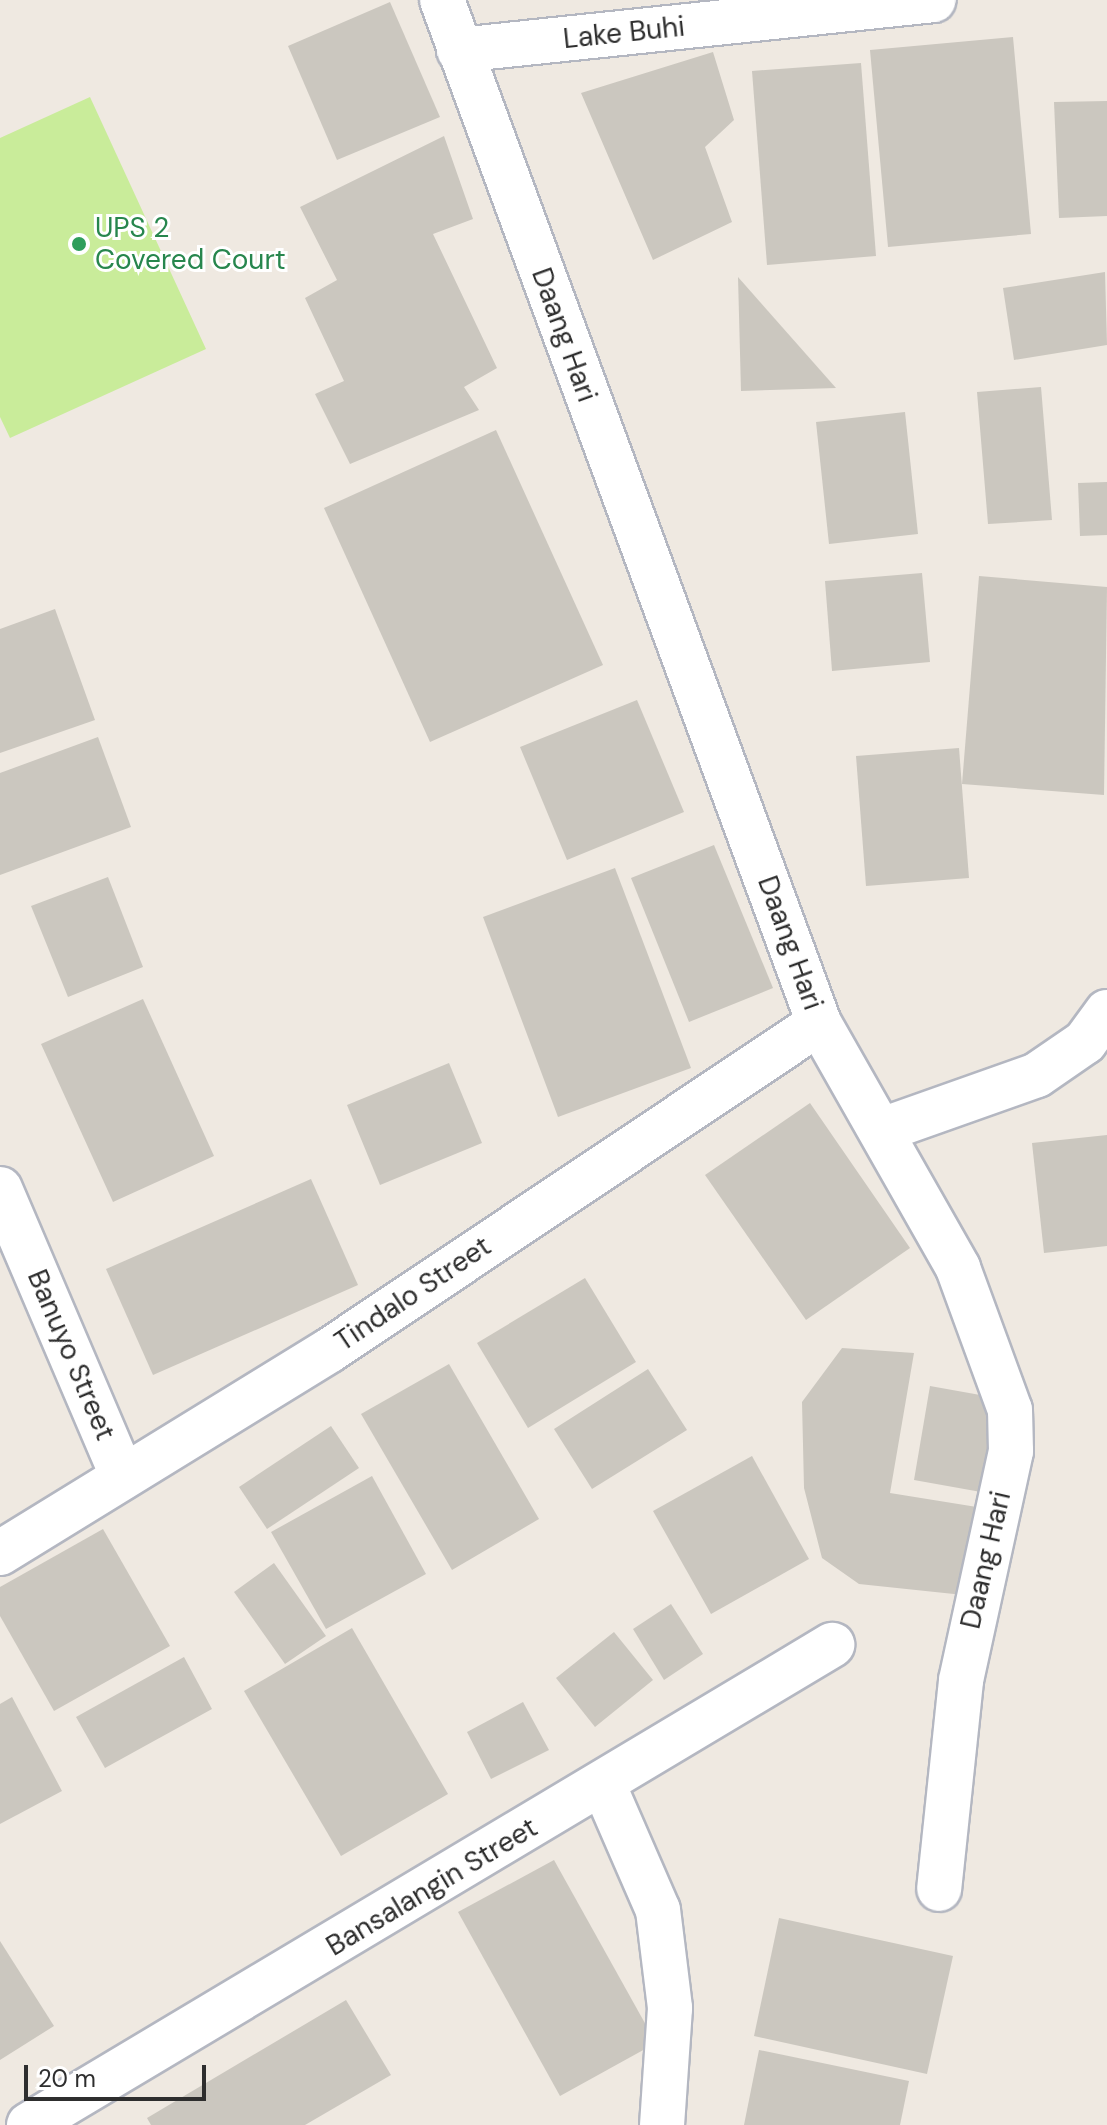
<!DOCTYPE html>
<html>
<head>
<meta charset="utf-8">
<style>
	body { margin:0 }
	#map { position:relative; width:1107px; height:2125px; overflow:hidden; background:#efe9e1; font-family:"DM Sans",sans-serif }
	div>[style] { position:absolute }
	.pitch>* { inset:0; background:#c9ec9a }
	.building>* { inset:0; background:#cbc7bf }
	.roads { filter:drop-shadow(2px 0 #b4b7c1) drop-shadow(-2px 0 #b4b7c1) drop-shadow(0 2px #b4b7c1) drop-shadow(0 -2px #b4b7c1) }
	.street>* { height:44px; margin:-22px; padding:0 22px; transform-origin:22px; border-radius:22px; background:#fff }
	.dots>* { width:22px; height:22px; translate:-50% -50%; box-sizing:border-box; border:4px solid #fff; border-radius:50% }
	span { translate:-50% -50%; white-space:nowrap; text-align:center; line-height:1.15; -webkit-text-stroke:6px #fff; paint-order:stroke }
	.street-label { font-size:28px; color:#2e2e2e }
	.leisure-label { font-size:28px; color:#27864d }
	.left { translate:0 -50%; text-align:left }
	.scale { position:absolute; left:24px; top:2065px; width:182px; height:36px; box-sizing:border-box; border:4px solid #2e2e2e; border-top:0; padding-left:10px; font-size:24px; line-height:28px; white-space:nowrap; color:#2e2e2e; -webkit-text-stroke:6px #fff; paint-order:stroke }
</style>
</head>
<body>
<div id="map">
	<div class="pitch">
		<div style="clip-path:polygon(90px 97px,206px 349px,10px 438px,0 417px,0 138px)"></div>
	</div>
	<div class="building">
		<div style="clip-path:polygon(390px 2px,440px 117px,337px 160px,288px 46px)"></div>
		<div style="clip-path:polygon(1013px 37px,1031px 234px,888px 247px,870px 50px)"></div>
		<div style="clip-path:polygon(713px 52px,734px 120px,705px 147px,732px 222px,653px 260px,581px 93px)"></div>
		<div style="clip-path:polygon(861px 63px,876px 256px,767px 265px,752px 71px)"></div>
		<div style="clip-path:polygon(1107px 101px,1107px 216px,1059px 218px,1054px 102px)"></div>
		<div style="clip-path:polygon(444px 136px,473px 219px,433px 234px,497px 368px,464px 387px,479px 410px,350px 464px,315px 394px,344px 381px,305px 298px,337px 280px,300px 207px)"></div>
		<div style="clip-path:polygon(1105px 272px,1107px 345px,1014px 360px,1003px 288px)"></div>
		<div style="clip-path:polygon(738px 277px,836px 388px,741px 391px)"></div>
		<div style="clip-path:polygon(1041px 387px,1052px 520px,988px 524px,977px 392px)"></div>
		<div style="clip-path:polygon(905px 412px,918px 534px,829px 544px,816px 422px)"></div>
		<div style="clip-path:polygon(496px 430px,603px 665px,430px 742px,324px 508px)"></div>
		<div style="clip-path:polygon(1107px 482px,1107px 535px,1080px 536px,1078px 483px)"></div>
		<div style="clip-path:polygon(922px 573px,930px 662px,832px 671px,825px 581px)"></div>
		<div style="clip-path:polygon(979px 576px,1107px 587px,1104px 795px,962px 784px)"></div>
		<div style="clip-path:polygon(55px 609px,95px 720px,0 753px,0 629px)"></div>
		<div style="clip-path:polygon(637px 700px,684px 812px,567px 860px,520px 747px)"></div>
		<div style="clip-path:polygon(98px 737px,131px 827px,0 875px,0 773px)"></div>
		<div style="clip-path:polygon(959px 748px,969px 878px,866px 886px,856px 756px)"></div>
		<div style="clip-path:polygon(714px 845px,773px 988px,689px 1022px,631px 878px)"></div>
		<div style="clip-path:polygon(615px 868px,691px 1068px,558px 1117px,483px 917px)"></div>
		<div style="clip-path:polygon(108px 877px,143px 967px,68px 997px,31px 906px)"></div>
		<div style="clip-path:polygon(143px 999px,214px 1156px,113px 1202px,41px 1044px)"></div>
		<div style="clip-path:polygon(449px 1063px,482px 1143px,380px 1185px,347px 1105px)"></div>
		<div style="clip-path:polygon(810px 1103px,910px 1248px,806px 1320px,705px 1175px)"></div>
		<div style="clip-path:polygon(1107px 1135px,1107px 1246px,1044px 1253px,1032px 1143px)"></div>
		<div style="clip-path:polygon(311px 1179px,358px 1285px,153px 1375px,106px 1269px)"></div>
		<div style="clip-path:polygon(585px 1278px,636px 1362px,528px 1428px,477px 1343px)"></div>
		<div style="clip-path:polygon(842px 1348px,914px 1353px,890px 1493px,983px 1508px,973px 1596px,859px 1584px,822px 1558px,804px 1488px,802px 1402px)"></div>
		<div style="clip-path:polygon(449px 1364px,539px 1519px,452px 1570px,361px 1414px)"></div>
		<div style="clip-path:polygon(648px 1369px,687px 1430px,592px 1489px,554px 1429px)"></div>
		<div style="clip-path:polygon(930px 1386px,997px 1398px,981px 1492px,914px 1480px)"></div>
		<div style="clip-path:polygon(331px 1426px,359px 1468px,267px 1529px,239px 1487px)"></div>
		<div style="clip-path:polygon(752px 1456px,809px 1559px,711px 1614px,653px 1511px)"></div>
		<div style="clip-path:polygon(372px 1476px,426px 1574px,326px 1629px,271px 1532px)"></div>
		<div style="clip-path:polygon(103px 1529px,170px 1646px,54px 1711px,0 1616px,0 1587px)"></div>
		<div style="clip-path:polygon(274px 1563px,326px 1636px,285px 1664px,234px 1592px)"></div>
		<div style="clip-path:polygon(671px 1604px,703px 1654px,664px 1680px,633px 1629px)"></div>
		<div style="clip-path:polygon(352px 1628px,448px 1794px,341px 1856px,244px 1691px)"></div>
		<div style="clip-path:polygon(614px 1632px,653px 1680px,595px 1727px,556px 1678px)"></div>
		<div style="clip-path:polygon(184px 1657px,212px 1709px,105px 1768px,76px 1717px)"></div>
		<div style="clip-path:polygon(12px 1697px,62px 1791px,0 1824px,0 1704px)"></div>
		<div style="clip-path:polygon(523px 1702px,549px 1750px,491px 1779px,467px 1732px)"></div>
		<div style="clip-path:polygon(554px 1860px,656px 2043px,560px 2096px,458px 1912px)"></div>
		<div style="clip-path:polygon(779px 1918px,953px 1956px,927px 2074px,754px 2036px)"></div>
		<div style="clip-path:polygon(0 1941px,54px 2026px,0 2060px)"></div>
		<div style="clip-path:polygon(346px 2000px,391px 2075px,305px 2125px,151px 2125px,147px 2118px)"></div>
		<div style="clip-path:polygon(759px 2050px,909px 2081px,900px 2125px,744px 2125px)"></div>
	</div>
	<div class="roads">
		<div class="street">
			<div style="left:442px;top:0;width:1090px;rotate:69.77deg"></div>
			<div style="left:819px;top:1023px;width:282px;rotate:60.4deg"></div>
			<div style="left:958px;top:1268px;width:151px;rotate:69.9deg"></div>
			<div style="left:1010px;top:1410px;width:41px;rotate:88.6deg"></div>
			<div style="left:1011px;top:1451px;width:235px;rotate:102.3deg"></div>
			<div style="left:961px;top:1681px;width:209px;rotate:96deg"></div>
			<div style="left:459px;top:50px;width:477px;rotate:-6deg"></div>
			<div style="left:882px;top:1130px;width:164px;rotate:-19.5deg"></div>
			<div style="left:1037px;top:1075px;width:58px;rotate:-34.5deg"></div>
			<div style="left:1085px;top:1042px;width:37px;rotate:-54deg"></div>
			<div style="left:0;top:1189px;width:313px;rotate:66.9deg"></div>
			<div style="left:0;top:1553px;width:387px;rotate:-31.6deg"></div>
			<div style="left:330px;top:1350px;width:588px;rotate:-33.77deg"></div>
			<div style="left:604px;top:1786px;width:135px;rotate:66.5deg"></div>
			<div style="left:658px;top:1910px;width:99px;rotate:83deg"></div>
			<div style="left:670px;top:2008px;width:117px;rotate:93.9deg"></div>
			<div style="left:29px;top:2125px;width:936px;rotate:-30.87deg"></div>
		</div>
	</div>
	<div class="dots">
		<div style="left:79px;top:244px;background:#2e9e5b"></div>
	</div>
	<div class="street-label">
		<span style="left:624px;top:33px;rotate:-6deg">Lake Buhi</span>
		<span style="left:564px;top:335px;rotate:70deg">Daang Hari</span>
		<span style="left:790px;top:943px;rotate:70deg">Daang Hari</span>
		<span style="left:413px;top:1294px;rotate:-34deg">Tindalo Street</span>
		<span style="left:71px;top:1355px;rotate:67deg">Banuyo Street</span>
		<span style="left:986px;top:1560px;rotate:-77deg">Daang Hari</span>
		<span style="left:432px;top:1887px;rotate:-31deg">Bansalangin Street</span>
	</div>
	<div class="leisure-label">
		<span class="left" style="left:95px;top:244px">UPS 2<br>Covered Court</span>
	</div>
	<div class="scale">20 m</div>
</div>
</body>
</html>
